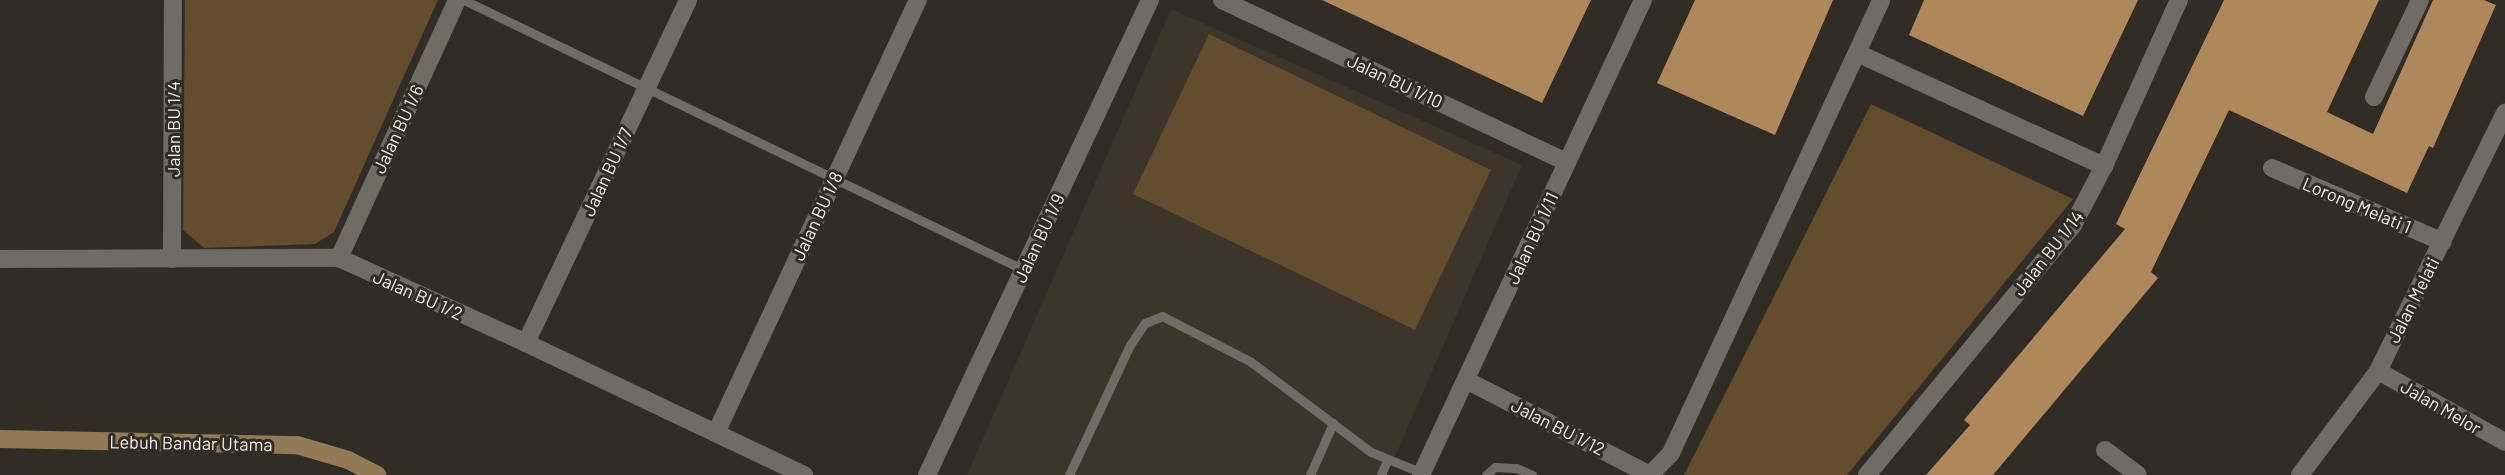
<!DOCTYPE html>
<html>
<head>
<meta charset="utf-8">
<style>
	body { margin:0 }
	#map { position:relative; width:2505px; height:475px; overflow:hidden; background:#312c26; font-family:Barlow,sans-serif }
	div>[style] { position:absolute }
	.built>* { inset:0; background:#3d342a }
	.green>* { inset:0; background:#644c2f }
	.building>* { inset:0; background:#ae885a }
	.lane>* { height:9px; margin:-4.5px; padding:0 4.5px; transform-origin:4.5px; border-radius:4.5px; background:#706b64 }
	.street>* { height:18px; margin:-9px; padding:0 9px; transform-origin:9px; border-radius:9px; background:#706b64 }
	.secondary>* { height:18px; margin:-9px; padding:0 9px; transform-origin:9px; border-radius:9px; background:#937a56 }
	span { translate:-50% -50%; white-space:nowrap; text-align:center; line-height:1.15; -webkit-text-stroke:6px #312c26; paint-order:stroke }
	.street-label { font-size:18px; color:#f2eeeb }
</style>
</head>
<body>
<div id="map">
	<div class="built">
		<div style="clip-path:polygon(1171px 9px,1522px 165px,1387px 475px,967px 475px)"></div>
	</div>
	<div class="green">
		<div style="clip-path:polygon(185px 0,438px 0,334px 232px,315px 244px,204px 248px,183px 230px)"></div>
		<div style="clip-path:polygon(1209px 34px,1491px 170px,1415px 330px,1133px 194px)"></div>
		<div style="clip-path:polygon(1871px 104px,2073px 199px,1847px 475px,1684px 475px)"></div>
	</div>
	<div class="building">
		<div style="clip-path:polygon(1322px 0,1591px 0,1542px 103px)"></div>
		<div style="clip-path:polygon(1695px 0,1833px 0,1775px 135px,1657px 83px)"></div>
		<div style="clip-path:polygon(1924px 0,2138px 0,2083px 116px,1909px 35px)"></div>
		<div style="clip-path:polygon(2224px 0,2379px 0,2327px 112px,2373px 134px,2433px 0,2484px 0,2496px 5px,2433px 148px,2429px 146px,2407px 193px,2229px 110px,2151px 272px,2158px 278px,1993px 475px,1926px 475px,1970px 425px,1964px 420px,2125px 229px,2116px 224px)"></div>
	</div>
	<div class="lane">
		<div style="left:464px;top:0;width:622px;rotate:25.74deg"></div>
		<div style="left:1069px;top:475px;width:144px;rotate:-64.9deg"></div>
		<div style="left:1130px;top:345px;width:27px;rotate:-56deg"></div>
		<div style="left:1145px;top:323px;width:18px;rotate:-22deg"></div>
		<div style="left:1162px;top:316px;width:100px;rotate:27.3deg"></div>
		<div style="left:1251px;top:362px;width:150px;rotate:36.9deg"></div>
		<div style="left:1371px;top:452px;width:55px;rotate:22.4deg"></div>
		<div style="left:1310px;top:475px;width:57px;rotate:-66.1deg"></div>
		<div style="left:1381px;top:475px;width:16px;rotate:-68deg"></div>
		<div style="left:1486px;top:475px;width:12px;rotate:-42deg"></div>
		<div style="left:1495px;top:467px;width:22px;rotate:3deg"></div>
		<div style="left:1517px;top:468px;width:17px;rotate:25deg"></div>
	</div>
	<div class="street">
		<div style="left:1222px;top:0;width:381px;rotate:25.2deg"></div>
		<div style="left:1857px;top:53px;width:272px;rotate:24.6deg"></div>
		<div style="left:2374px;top:97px;width:107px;rotate:-64.6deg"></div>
		<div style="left:2272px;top:168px;width:186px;rotate:23.4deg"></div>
		<div style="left:339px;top:258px;width:284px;rotate:-65.4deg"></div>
		<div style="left:0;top:259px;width:339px;rotate:-0.2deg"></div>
		<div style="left:339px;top:258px;width:205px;rotate:24.4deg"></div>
		<div style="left:526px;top:343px;width:308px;rotate:25.4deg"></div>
		<div style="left:172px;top:259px;width:259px;rotate:-89.8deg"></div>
		<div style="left:526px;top:343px;width:379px;rotate:-64.7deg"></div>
		<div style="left:2378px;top:371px;width:145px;rotate:29.2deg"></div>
		<div style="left:1466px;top:380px;width:207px;rotate:27.3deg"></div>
		<div style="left:1650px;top:475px;width:30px;rotate:-46deg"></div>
		<div style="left:1671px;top:453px;width:499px;rotate:-65.1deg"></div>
		<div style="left:716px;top:433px;width:478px;rotate:-65deg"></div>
		<div style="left:2105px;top:450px;width:41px;rotate:37.1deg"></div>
		<div style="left:927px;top:475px;width:525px;rotate:-64.85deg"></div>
		<div style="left:1421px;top:475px;width:524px;rotate:-64.95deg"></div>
		<div style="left:1867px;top:475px;width:324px;rotate:-50.5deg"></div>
		<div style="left:2073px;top:225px;width:67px;rotate:-62.3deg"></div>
		<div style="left:2104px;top:166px;width:182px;rotate:-65.7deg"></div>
		<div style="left:2300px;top:475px;width:130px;rotate:-53.1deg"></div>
		<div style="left:2378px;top:371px;width:288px;rotate:-63.8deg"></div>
	</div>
	<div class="secondary">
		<div style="left:0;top:439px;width:297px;rotate:1.2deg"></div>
		<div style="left:297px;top:445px;width:53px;rotate:16.4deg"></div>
		<div style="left:348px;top:460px;width:33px;rotate:27deg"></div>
	</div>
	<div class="street-label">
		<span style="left:1395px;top:81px;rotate:25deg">Jalan BU 1/10</span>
		<span style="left:173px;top:129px;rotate:-90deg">Jalan BU 1/4</span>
		<span style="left:398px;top:129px;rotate:-65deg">Jalan BU 1/6</span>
		<span style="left:607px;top:172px;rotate:-65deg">Jalan BU 1/7</span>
		<span style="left:2357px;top:205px;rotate:23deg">Lorong Melati 1</span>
		<span style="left:817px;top:216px;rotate:-65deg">Jalan BU 1/8</span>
		<span style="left:1039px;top:238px;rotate:-65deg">Jalan BU 1/9</span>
		<span style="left:1532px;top:238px;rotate:-65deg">Jalan BU 1/11</span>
		<span style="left:2048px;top:253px;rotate:-52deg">Jalan BU 1/14</span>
		<span style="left:418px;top:295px;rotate:24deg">Jalan BU 1/2</span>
		<span style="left:2413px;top:300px;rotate:-63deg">Jalan Melati</span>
		<span style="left:2441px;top:407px;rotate:30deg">Jalan Melor</span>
		<span style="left:1558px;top:427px;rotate:27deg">Jalan BU 1/12</span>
		<span style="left:191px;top:443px;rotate:1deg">Lebuh Bandar Utama</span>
	</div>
</div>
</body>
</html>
